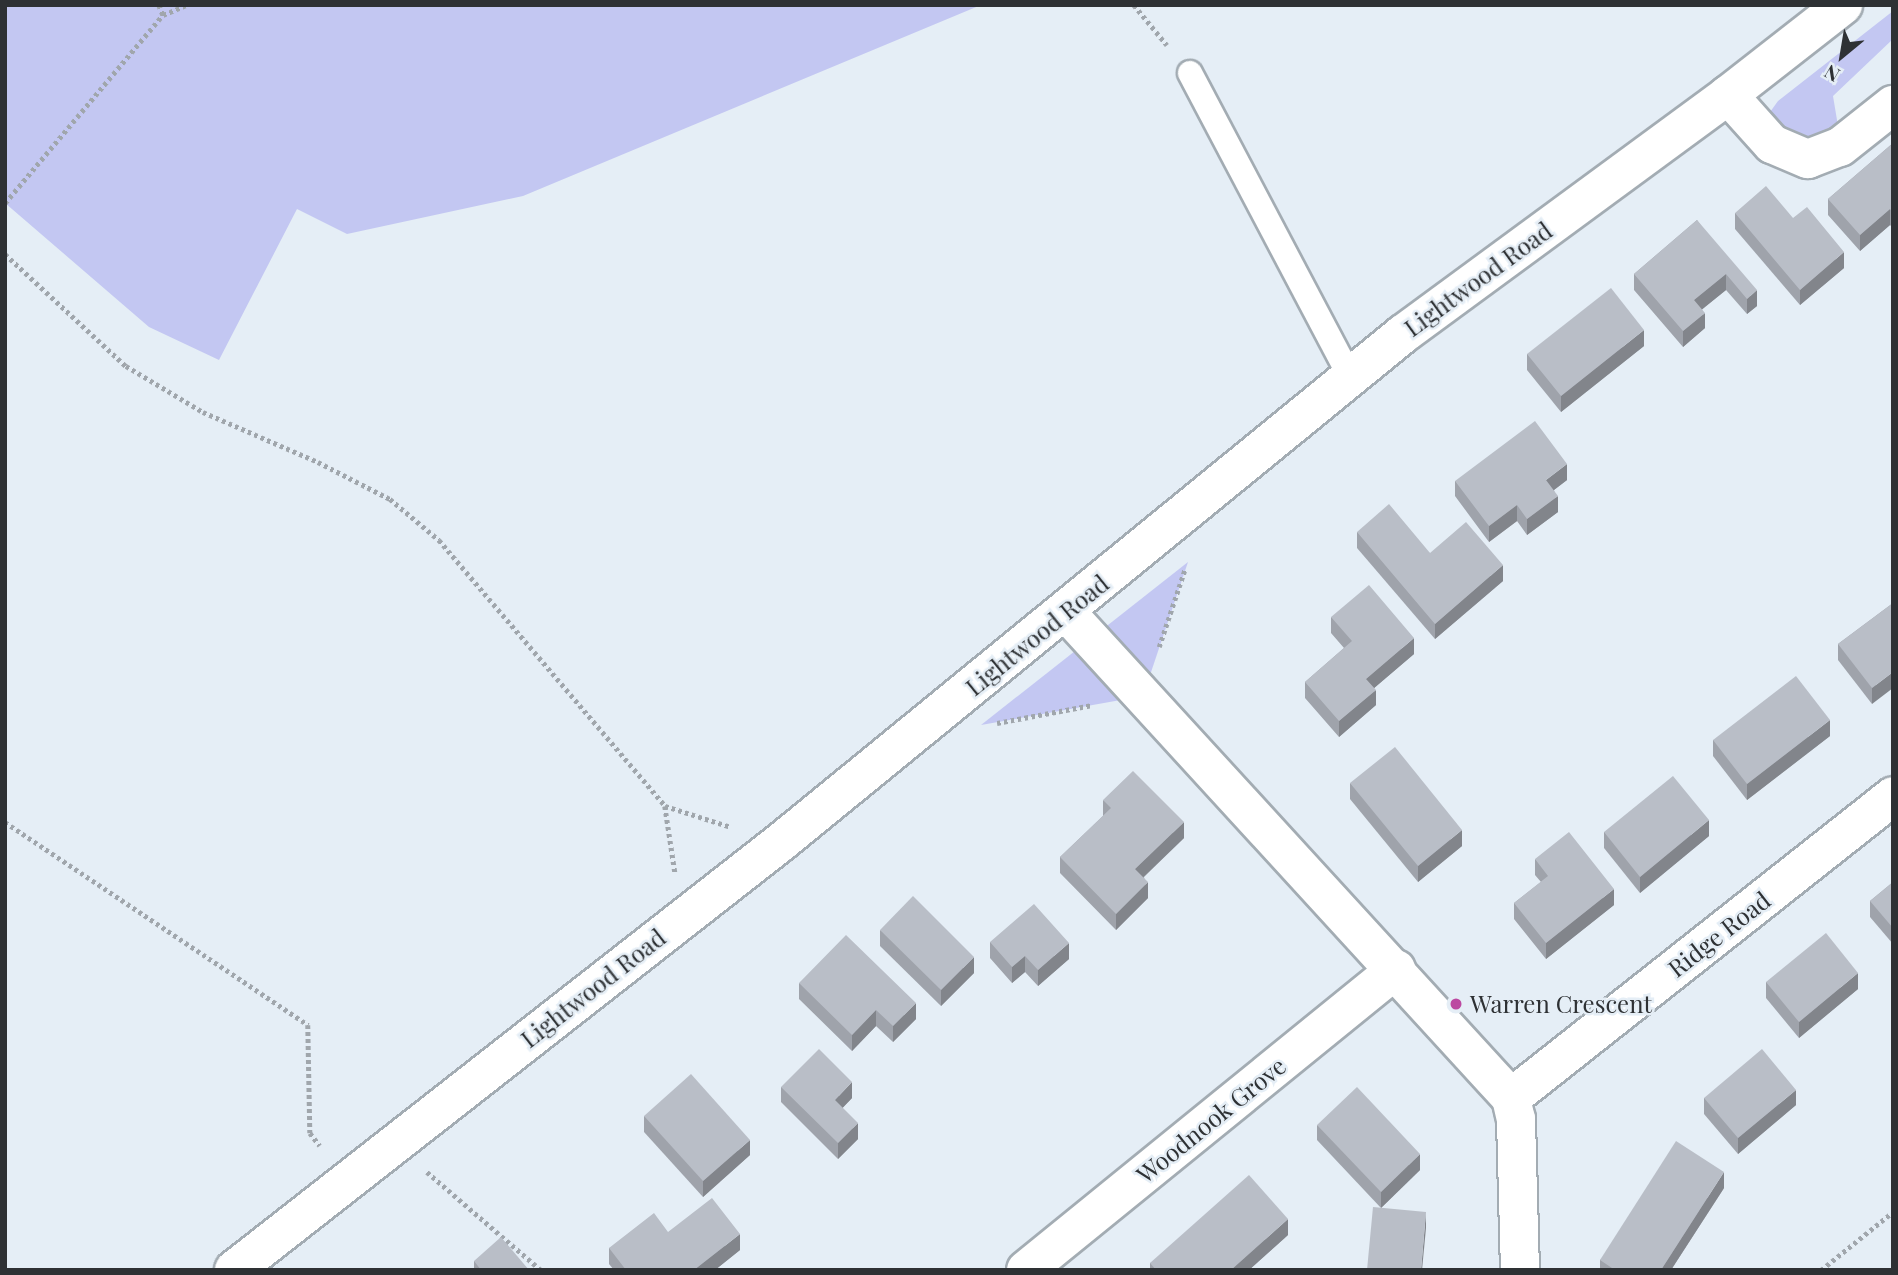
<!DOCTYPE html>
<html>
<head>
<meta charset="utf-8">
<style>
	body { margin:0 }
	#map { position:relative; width:1898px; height:1275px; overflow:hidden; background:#e5eef6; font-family:"Playfair Display",serif }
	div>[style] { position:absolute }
	.green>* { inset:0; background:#c3c7f2 }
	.path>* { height:4.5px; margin-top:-2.25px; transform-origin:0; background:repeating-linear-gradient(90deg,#a0a6ac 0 3.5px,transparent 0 7px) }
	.roads { filter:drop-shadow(2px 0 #a3acb3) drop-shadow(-2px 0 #a3acb3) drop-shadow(0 2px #a3acb3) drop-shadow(0 -2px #a3acb3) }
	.lane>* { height:24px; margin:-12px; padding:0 12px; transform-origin:12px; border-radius:12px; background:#fff }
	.street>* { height:38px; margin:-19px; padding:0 19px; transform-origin:19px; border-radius:19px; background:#fff }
	.wall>* { inset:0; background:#9fa3ab }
	.shaded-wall>* { inset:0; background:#82858b }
	.building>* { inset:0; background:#b9bec7 }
	.dots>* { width:19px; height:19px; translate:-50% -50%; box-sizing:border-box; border:4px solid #e5eef6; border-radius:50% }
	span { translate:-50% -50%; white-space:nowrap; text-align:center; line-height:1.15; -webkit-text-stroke:5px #e5eef6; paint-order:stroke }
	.street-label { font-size:24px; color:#2e3134 }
	.poi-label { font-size:24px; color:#2e3134 }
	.left { translate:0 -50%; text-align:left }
	.frame { position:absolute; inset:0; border:7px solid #2e3134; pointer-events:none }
	.north { position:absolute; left:1807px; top:21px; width:70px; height:70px; -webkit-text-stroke:5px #e5eef6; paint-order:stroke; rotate:210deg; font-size:19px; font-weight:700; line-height:28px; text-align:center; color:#2e3134 }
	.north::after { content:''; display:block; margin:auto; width:24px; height:32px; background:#2e3134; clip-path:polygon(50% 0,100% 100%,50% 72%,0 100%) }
</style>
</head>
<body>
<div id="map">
	<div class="green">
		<div style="clip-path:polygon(5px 5px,981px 5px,523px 196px,347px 234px,297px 209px,219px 360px,149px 327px,5px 203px)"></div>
		<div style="clip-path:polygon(1893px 11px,1893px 39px,1833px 96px,1838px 126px,1807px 142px,1765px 119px,1778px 101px)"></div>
		<div style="clip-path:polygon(1188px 562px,1143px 696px,981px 725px)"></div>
	</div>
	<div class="path">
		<div style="left:159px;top:5px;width:11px;rotate:68deg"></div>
		<div style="left:1134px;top:5px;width:52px;rotate:50.5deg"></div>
		<div style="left:5px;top:203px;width:246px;rotate:-50deg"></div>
		<div style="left:163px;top:15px;width:26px;rotate:-23deg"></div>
		<div style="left:5px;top:254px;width:165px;rotate:42.8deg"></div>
		<div style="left:126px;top:366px;width:90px;rotate:30.9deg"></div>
		<div style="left:203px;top:412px;width:125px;rotate:23.5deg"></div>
		<div style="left:318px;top:462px;width:81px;rotate:27.2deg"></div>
		<div style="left:390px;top:499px;width:64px;rotate:39.9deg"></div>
		<div style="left:439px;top:540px;width:349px;rotate:49.6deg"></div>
		<div style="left:665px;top:806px;width:67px;rotate:81.4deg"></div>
		<div style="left:1159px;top:647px;width:82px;rotate:-71.6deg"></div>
		<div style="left:997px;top:723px;width:97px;rotate:-10.7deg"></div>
		<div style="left:665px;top:806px;width:69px;rotate:17.7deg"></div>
		<div style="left:5px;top:822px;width:365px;rotate:33.8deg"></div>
		<div style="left:308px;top:1025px;width:108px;rotate:88.9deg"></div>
		<div style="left:310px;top:1133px;width:16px;rotate:52deg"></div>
		<div style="left:427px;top:1172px;width:150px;rotate:40.7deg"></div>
		<div style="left:1821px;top:1270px;width:92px;rotate:-38.9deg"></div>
	</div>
	<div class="roads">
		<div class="lane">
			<div style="left:1190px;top:73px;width:344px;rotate:62.2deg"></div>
		</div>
		<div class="street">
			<div style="left:1728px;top:95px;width:66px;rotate:48.1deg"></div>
			<div style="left:1772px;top:144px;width:39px;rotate:23deg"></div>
			<div style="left:1808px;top:159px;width:34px;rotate:-21deg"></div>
			<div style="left:1840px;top:147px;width:68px;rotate:-38.4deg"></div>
			<div style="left:1066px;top:612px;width:659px;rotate:47.52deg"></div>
			<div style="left:1511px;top:1098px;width:22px;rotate:77deg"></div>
			<div style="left:1516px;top:1119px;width:151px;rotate:88.5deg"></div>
			<div style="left:1511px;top:1098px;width:487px;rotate:-38.3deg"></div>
			<div style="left:234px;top:1270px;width:695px;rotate:-38.04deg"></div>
			<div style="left:781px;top:842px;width:803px;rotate:-39.24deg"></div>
			<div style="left:1403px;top:334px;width:403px;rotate:-36.3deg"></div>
			<div style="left:1728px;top:95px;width:146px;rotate:-38deg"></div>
			<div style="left:1026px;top:1270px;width:477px;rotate:-39.1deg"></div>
		</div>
	</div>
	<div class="wall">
		<div style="clip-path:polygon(1893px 143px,1893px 228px,1890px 225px,1860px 251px,1828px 215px,1828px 199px)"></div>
		<div style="clip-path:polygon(1735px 213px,1793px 218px,1844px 268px,1800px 305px,1735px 229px)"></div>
		<div style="clip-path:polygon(1697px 220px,1757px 306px,1747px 314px,1726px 290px,1702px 309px,1705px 328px,1683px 347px,1634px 290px,1634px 274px)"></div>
		<div style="clip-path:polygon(1644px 346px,1561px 412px,1527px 370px,1527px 354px)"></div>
		<div style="clip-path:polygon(1567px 480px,1554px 490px,1558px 512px,1527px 535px,1517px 521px,1489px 542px,1455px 496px,1455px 481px)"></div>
		<div style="clip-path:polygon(1357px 532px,1430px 553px,1503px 581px,1435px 639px,1357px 548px)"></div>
		<div style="clip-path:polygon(1893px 603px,1872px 704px,1838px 660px,1838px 644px)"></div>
		<div style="clip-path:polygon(1331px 617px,1414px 654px,1374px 688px,1376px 705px,1339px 737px,1305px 698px,1305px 682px,1344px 648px,1331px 633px)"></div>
		<div style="clip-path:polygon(1830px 736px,1747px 800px,1713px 756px,1713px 740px)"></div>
		<div style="clip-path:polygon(1350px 783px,1462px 846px,1418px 882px,1350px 799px)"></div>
		<div style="clip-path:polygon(1103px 800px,1184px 838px,1144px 877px,1148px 898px,1116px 930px,1060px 873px,1060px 857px,1103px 816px)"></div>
		<div style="clip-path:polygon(1604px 832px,1709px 836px,1640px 893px,1604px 848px)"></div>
		<div style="clip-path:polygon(1535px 859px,1614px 905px,1546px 959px,1514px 919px,1514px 903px,1541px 882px,1535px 875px)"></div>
		<div style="clip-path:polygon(1893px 882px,1893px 944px,1870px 917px,1870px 901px)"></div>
		<div style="clip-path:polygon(880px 930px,974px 973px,941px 1006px,880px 946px)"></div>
		<div style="clip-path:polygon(990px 942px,1069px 959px,1038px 986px,1025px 972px,1012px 983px,990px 958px)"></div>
		<div style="clip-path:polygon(1766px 982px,1858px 989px,1799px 1038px,1766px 998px)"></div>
		<div style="clip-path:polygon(799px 983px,916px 1019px,893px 1042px,876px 1026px,852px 1051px,799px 999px)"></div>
		<div style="clip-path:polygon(781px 1087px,852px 1098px,842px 1108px,858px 1139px,838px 1159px,781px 1102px)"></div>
		<div style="clip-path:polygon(1704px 1098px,1796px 1105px,1738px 1154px,1704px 1114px)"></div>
		<div style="clip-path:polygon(644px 1116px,750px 1155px,703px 1197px,644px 1132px)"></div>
		<div style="clip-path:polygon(1317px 1125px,1420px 1170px,1381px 1208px,1317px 1140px)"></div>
		<div style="clip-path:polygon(1724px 1188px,1671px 1270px,1600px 1270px,1600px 1260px)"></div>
		<div style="clip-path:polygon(668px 1232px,740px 1250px,715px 1270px,614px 1270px,609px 1264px,609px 1248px)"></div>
		<div style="clip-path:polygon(1288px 1235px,1249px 1270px,1150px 1270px,1150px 1263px)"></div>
		<div style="clip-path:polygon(474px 1261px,529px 1270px,474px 1270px)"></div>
	</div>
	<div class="shaded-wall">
		<div style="clip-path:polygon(1890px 209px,1890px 225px,1860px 251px,1860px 235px)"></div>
		<div style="clip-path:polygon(1844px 252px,1844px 268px,1800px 305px,1800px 290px)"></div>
		<div style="clip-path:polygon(1726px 274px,1726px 290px,1694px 316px,1694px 300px)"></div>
		<div style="clip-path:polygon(1757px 290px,1757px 306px,1747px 314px,1747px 299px)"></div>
		<div style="clip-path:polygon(1705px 313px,1705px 328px,1683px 347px,1683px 331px)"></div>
		<div style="clip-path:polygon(1644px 330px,1644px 346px,1561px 412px,1561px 396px)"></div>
		<div style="clip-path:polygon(1567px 464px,1567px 480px,1546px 496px,1546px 480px)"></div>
		<div style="clip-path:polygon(1558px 496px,1558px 512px,1527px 535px,1527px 519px)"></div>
		<div style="clip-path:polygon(1517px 505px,1517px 521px,1489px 542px,1489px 526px)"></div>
		<div style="clip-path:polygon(1503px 565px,1503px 581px,1435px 639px,1435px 624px)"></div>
		<div style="clip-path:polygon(1414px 638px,1414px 654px,1366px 695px,1366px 679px)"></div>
		<div style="clip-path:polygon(1893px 672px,1893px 688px,1872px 704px,1872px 688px)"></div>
		<div style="clip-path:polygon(1376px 690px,1376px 705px,1339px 737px,1339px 721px)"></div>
		<div style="clip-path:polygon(1830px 720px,1830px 736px,1747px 800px,1747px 784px)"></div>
		<div style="clip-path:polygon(1709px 820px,1709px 836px,1640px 893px,1640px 877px)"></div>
		<div style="clip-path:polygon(1184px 822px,1184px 838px,1135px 885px,1135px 869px)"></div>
		<div style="clip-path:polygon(1462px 830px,1462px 846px,1418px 882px,1418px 866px)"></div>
		<div style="clip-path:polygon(1148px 882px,1148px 898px,1116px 930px,1116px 914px)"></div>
		<div style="clip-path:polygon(1614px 889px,1614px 905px,1546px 959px,1546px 943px)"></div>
		<div style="clip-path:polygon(1069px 943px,1069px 959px,1038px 986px,1038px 970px)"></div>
		<div style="clip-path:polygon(1025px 956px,1025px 972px,1012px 983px,1012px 967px)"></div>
		<div style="clip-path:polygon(974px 957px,974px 973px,941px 1006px,941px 990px)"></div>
		<div style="clip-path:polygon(1858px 973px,1858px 989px,1799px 1038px,1799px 1022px)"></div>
		<div style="clip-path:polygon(916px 1003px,916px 1019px,893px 1042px,893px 1026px)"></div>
		<div style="clip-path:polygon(876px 1010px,876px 1026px,852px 1051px,852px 1035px)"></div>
		<div style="clip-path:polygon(852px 1082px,852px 1098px,835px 1116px,835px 1100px)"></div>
		<div style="clip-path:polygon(1796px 1090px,1796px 1105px,1738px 1154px,1738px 1138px)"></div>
		<div style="clip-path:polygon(858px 1123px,858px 1139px,838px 1159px,838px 1143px)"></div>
		<div style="clip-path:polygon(750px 1140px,750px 1155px,703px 1197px,703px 1181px)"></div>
		<div style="clip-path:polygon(1420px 1154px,1420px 1170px,1381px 1208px,1381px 1192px)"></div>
		<div style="clip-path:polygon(1724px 1172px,1724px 1188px,1671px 1270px,1661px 1270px)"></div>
		<div style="clip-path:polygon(1426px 1212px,1426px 1228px,1422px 1270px,1421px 1270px)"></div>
		<div style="clip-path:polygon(1288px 1219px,1288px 1235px,1249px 1270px,1231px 1270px)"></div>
		<div style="clip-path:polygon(740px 1234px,740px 1250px,715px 1270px,694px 1270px)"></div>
	</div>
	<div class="building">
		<div style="clip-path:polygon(1893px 143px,1893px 213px,1890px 209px,1860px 235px,1828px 199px)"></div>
		<div style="clip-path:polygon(1766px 186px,1793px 218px,1807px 207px,1844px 252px,1800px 290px,1735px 213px)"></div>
		<div style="clip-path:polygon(1697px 220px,1757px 290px,1747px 299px,1726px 274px,1694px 300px,1705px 313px,1683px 331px,1634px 274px)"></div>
		<div style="clip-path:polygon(1611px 288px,1644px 330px,1561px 396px,1527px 354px)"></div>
		<div style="clip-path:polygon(1535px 421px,1567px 464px,1546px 480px,1558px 496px,1527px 519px,1517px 505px,1489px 526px,1455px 481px)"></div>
		<div style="clip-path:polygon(1389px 504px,1430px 553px,1466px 522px,1503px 565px,1435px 624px,1357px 532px)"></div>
		<div style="clip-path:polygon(1369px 585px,1414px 638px,1366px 679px,1376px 690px,1339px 721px,1305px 682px,1352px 641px,1331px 617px)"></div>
		<div style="clip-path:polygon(1893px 603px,1893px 672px,1872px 688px,1838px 644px)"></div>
		<div style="clip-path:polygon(1796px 676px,1830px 720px,1747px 784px,1713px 740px)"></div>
		<div style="clip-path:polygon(1395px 747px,1462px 830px,1418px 866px,1350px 783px)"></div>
		<div style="clip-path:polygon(1133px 771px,1184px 822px,1135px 869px,1148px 882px,1116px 914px,1060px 857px,1111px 808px,1103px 800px)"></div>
		<div style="clip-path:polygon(1673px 776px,1709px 820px,1640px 877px,1604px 832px)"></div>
		<div style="clip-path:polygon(1569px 832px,1614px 889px,1546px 943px,1514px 903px,1548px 876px,1535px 859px)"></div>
		<div style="clip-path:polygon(1893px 882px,1893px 928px,1870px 901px)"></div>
		<div style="clip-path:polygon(913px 896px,974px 957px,941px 990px,880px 930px)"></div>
		<div style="clip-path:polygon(1034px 904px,1069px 943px,1038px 970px,1025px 956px,1012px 967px,990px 942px)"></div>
		<div style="clip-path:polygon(1826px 933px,1858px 973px,1799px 1022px,1766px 982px)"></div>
		<div style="clip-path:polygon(846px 935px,916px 1003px,893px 1026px,876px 1010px,852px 1035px,799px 983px)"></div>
		<div style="clip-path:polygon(819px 1049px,852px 1082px,835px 1100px,858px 1123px,838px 1143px,781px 1087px)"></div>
		<div style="clip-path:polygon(1762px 1049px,1796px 1090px,1738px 1138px,1704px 1098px)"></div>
		<div style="clip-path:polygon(691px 1074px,750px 1140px,703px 1181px,644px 1116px)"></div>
		<div style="clip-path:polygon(1357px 1087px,1420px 1154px,1381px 1192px,1317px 1125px)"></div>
		<div style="clip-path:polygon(1676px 1141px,1724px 1172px,1661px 1270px,1615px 1270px,1600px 1260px)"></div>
		<div style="clip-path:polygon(1249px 1175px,1288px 1219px,1231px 1270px,1156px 1270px,1150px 1263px)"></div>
		<div style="clip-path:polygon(712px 1198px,740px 1234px,694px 1270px,626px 1270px,609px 1248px,654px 1213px,668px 1232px)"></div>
		<div style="clip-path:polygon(1373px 1207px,1426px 1212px,1421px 1270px,1367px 1270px)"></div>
		<div style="clip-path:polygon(501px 1237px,529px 1270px,481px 1270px,474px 1261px)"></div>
	</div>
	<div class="dots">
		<div style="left:1456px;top:1004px;background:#bc48a1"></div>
	</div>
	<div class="street-label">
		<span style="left:1478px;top:279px;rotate:-36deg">Lightwood Road</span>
		<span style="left:1037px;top:635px;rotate:-39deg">Lightwood Road</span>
		<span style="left:1719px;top:934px;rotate:-38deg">Ridge Road</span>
		<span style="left:593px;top:988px;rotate:-38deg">Lightwood Road</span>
		<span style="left:1211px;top:1120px;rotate:-39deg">Woodnook Grove</span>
	</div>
	<div class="poi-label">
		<span class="left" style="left:1470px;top:1004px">Warren Crescent</span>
	</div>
	<div class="frame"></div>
	<div class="north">N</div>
</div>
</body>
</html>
